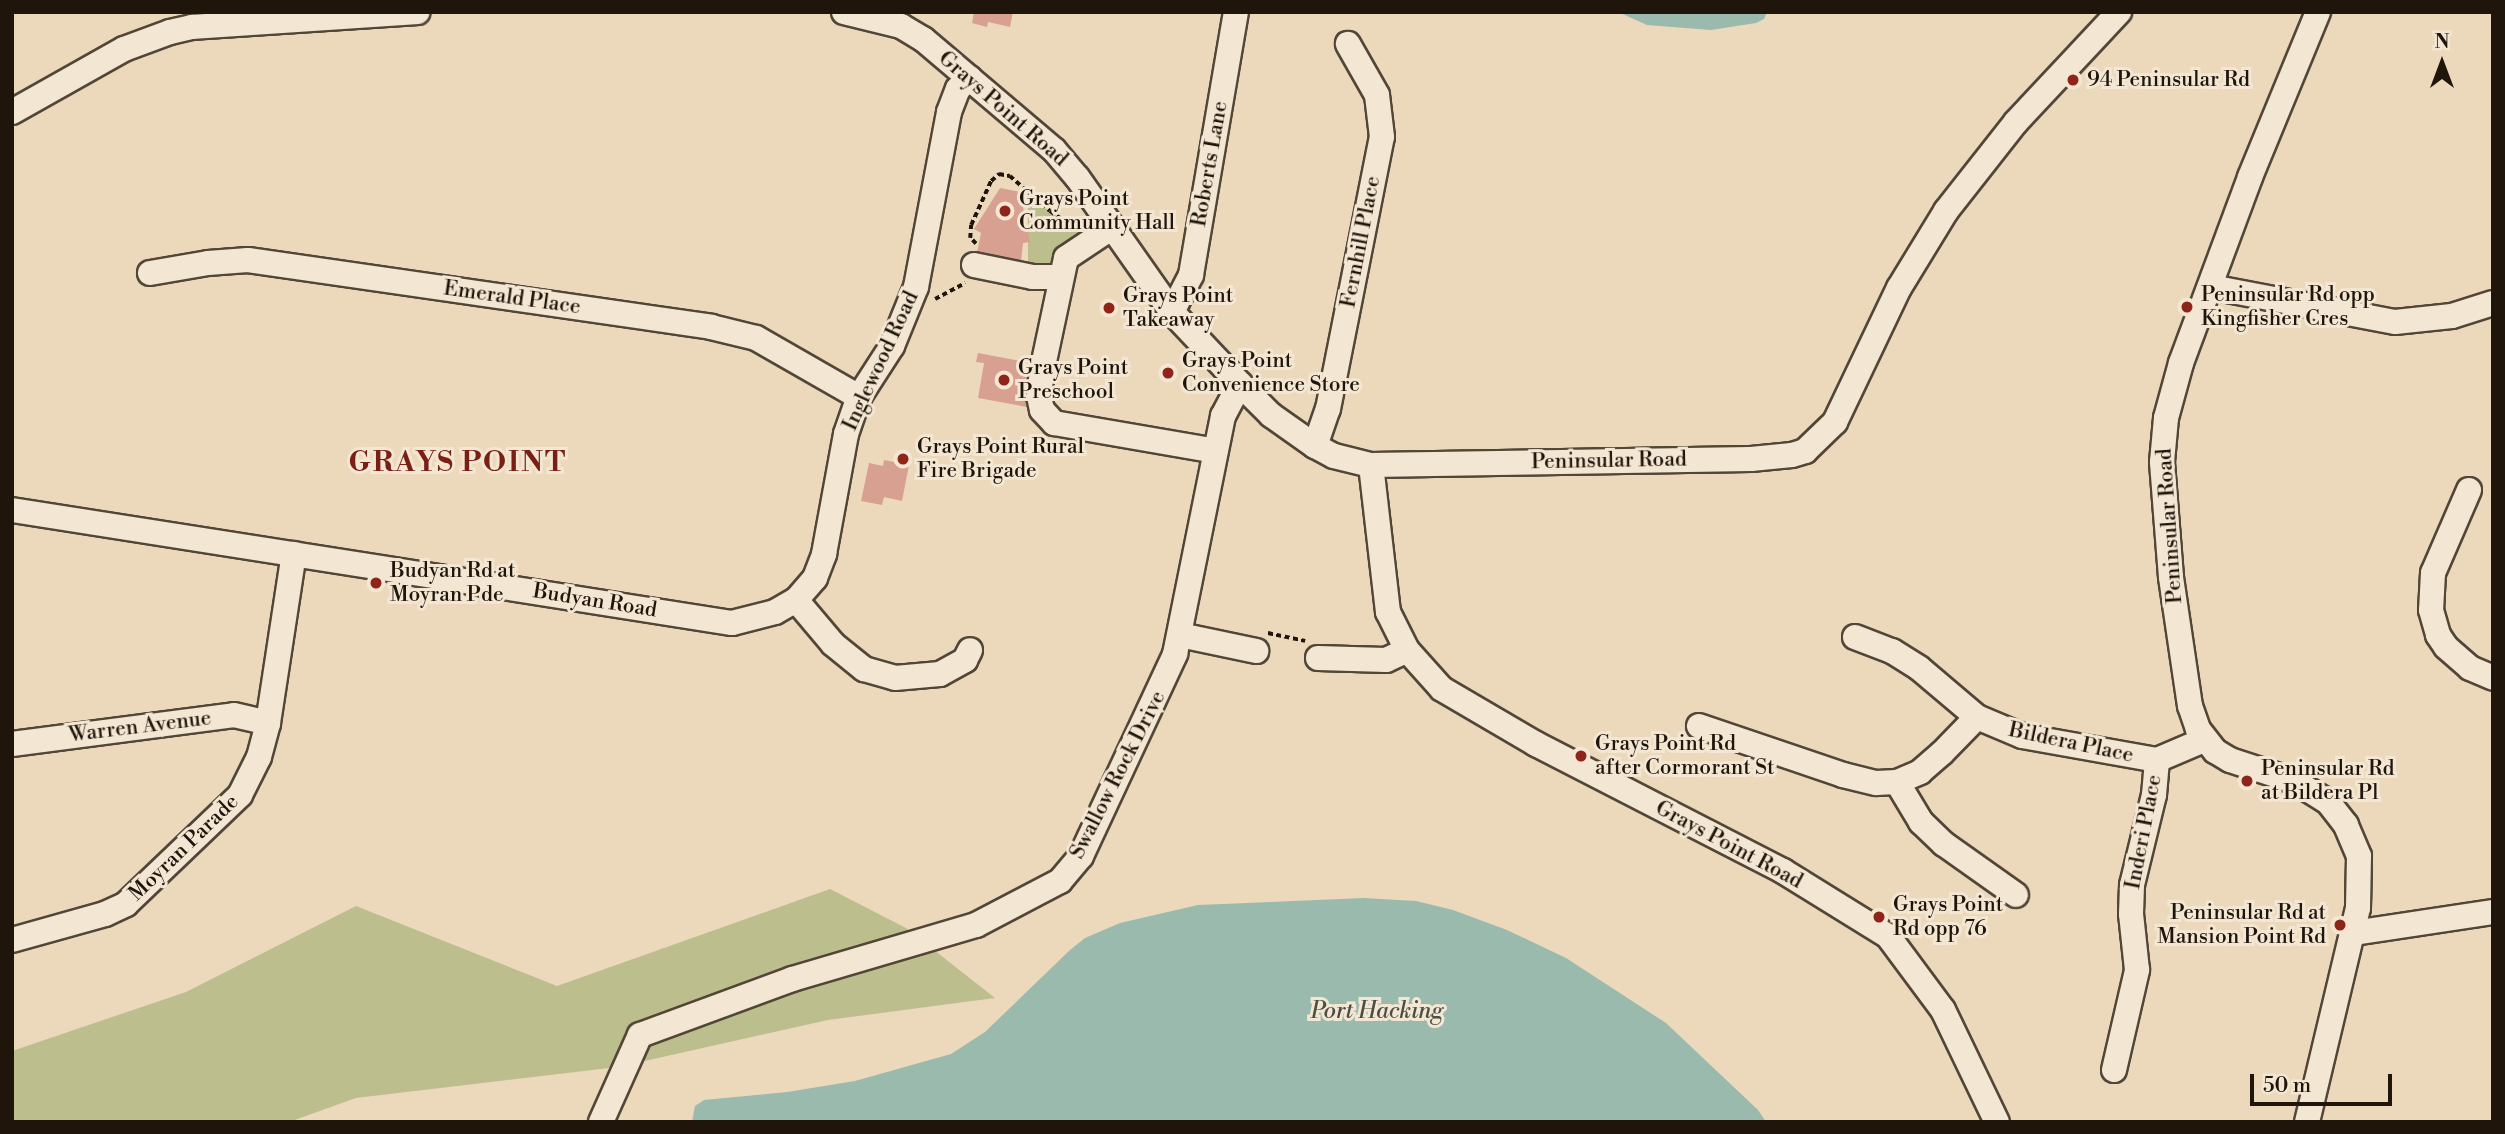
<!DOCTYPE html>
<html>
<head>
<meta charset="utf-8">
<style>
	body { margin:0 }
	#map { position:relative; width:2505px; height:1134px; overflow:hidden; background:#ecd9bc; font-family:"Libre Bodoni",serif }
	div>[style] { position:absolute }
	.green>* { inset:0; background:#bdbe8d }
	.water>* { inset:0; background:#99baad }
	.building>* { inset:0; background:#d7a091 }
	.path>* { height:3.5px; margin-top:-1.75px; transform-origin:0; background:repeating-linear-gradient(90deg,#1f150b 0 5px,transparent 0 8.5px) }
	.roads { filter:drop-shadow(2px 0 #524637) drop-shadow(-2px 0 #524637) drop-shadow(0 2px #524637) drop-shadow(0 -2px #524637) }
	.minor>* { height:24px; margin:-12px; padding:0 12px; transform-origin:12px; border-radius:12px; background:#f3e6d3 }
	.dots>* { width:19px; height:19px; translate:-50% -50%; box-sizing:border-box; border:4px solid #f3e6d3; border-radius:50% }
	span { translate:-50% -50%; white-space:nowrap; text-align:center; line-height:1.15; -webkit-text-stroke:6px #f3e6d3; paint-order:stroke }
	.poi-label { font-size:21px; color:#1f150b }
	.left { translate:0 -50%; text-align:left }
	.right { translate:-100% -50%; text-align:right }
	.street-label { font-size:21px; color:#1f150b }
	.water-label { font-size:23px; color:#4a4f44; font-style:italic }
	.district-label { font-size:28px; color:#7a1f14; font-weight:700; letter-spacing:2px }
	.frame { position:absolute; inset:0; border:14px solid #1f150b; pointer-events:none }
	.north { position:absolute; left:2407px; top:28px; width:70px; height:70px; -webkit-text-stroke:5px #f3e6d3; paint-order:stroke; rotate:0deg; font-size:19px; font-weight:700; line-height:28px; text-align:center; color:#1f150b }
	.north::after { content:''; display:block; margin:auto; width:24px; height:32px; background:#1f150b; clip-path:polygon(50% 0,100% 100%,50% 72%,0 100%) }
	.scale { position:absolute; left:2250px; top:1074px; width:142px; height:32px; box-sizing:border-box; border:4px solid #1f150b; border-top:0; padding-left:9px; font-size:21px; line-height:24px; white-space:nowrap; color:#1f150b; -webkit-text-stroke:5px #f3e6d3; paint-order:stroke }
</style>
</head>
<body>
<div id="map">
	<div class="green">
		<div style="clip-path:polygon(1028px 197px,1085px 234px,1046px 270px,1028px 268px)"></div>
		<div style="clip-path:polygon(830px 889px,906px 928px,995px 998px,828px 1020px,618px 1067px,356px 1098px,289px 1122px,12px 1122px,12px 1051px,186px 992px,356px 906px,557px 986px)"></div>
	</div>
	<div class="water">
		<div style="clip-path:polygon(1618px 12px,1767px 12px,1764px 19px,1756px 23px,1711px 30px,1647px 25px)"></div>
		<div style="clip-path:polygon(1364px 898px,1416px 901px,1453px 910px,1507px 930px,1566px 958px,1666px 1023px,1758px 1110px,1766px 1122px,692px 1122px,695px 1106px,704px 1100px,787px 1092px,855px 1081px,951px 1054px,985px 1032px,1070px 950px,1085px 938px,1120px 923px,1198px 905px)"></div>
	</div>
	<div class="building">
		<div style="clip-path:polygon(974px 12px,1013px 12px,1010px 27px,988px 22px,987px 27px,972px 23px)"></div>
		<div style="clip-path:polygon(1000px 188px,1020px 192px,1030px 242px,1023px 243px,1021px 262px,977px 253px,981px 233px,974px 229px)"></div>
		<div style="clip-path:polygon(978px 353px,1021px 361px,1028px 371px,1027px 407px,978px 398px,984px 363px,976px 362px)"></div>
		<div style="clip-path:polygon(884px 460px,909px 465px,902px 501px,884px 497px,882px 505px,861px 501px,869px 463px,883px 466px)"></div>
	</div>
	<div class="path">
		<div style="left:976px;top:244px;width:8px;rotate:-135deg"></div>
		<div style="left:970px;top:238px;width:13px;rotate:-86deg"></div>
		<div style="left:971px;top:225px;width:48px;rotate:-65.6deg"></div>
		<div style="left:991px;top:181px;width:11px;rotate:-41deg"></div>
		<div style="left:999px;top:174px;width:11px;rotate:10deg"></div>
		<div style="left:1010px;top:176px;width:53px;rotate:41.2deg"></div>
		<div style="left:1050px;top:211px;width:28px;rotate:35deg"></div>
		<div style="left:935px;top:299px;width:34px;rotate:-28deg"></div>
		<div style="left:1268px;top:633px;width:38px;rotate:12deg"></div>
	</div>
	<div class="roads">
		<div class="minor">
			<div style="left:844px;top:12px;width:59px;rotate:13.8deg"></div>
			<div style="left:901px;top:26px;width:26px;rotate:31deg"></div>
			<div style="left:923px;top:39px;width:172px;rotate:40.3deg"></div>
			<div style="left:1054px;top:150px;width:35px;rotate:50deg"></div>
			<div style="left:1077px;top:177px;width:165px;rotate:54.9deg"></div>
			<div style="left:1172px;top:312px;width:99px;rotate:46.6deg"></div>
			<div style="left:1240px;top:384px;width:44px;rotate:45deg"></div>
			<div style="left:1271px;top:415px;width:54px;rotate:35.2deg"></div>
			<div style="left:1315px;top:446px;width:21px;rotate:28deg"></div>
			<div style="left:1334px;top:456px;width:38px;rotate:14deg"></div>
			<div style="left:1371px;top:465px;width:380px;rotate:-0.9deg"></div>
			<div style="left:1751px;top:459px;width:41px;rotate:-5.6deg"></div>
			<div style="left:1792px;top:455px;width:14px;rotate:-17deg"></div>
			<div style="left:1805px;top:451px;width:42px;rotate:-44deg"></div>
			<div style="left:1835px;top:422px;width:148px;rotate:-64.5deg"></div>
			<div style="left:1899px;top:288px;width:90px;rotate:-58.6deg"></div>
			<div style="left:1946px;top:211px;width:113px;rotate:-51.8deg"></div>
			<div style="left:2016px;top:122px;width:151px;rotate:-46.9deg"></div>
			<div style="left:12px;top:112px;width:129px;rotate:-29.4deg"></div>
			<div style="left:124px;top:49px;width:49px;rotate:-20.3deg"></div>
			<div style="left:170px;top:32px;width:23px;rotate:-13deg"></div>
			<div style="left:192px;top:27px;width:226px;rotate:-3.8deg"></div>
			<div style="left:1111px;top:228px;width:54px;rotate:146.3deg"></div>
			<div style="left:1066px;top:258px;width:116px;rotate:102deg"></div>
			<div style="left:1042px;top:371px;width:25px;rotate:97deg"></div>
			<div style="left:1039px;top:396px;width:14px;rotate:78deg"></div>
			<div style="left:1042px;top:410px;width:18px;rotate:47deg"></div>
			<div style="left:1054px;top:423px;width:164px;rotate:9.8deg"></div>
			<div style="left:974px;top:265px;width:60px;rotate:11.5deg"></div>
			<div style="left:1033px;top:277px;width:27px"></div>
			<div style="left:150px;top:273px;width:59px;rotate:-9.8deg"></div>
			<div style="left:208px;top:263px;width:40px;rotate:-4.3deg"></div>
			<div style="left:248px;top:260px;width:468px;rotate:8.2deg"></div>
			<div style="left:711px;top:327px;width:46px;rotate:13.7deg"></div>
			<div style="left:756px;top:338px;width:119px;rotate:29.8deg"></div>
			<div style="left:2211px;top:287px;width:187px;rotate:10.8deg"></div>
			<div style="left:2395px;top:322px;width:57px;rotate:-6deg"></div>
			<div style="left:2452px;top:316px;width:43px;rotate:-17.6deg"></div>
			<div style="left:1172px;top:312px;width:42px;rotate:-62.8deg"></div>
			<div style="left:1191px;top:275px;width:267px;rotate:-80.3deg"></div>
			<div style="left:1315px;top:446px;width:39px;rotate:-71deg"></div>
			<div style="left:1328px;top:409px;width:277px;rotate:-78.8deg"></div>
			<div style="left:1382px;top:137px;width:42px;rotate:-96.8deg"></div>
			<div style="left:1377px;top:95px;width:59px;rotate:-119.6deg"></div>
			<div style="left:1371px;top:465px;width:148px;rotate:83.4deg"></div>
			<div style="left:1388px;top:612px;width:42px;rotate:63.4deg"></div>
			<div style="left:1407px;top:650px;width:52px;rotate:48.1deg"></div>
			<div style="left:1442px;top:689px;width:109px;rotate:30.3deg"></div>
			<div style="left:1536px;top:744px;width:278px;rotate:27.2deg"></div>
			<div style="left:1783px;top:871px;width:123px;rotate:31.8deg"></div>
			<div style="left:1888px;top:936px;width:92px;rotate:53.4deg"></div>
			<div style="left:1943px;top:1010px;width:124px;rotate:64.3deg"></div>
			<div style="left:2469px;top:490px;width:90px;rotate:113.4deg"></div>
			<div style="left:2433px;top:573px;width:37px;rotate:93deg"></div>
			<div style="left:2431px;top:610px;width:26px;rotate:74deg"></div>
			<div style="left:2438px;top:635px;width:14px;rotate:56deg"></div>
			<div style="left:2446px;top:647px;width:32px;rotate:41deg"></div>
			<div style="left:2470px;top:668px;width:25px;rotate:23deg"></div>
			<div style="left:12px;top:510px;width:729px;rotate:8.92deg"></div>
			<div style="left:732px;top:623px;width:44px;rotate:-14.3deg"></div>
			<div style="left:775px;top:612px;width:24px;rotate:-30deg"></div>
			<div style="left:796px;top:600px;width:29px;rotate:-49deg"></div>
			<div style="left:815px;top:578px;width:26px;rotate:-69deg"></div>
			<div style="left:824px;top:554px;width:122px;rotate:-79.6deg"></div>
			<div style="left:846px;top:434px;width:39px;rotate:-71deg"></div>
			<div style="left:859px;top:397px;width:61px;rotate:-57.1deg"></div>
			<div style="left:892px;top:346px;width:64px;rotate:-67.9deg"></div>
			<div style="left:916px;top:287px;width:178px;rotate:-79.3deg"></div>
			<div style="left:949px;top:112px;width:25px;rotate:-69deg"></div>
			<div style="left:958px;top:89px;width:16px;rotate:-45deg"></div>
			<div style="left:796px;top:600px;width:57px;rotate:49.9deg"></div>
			<div style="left:833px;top:644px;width:40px;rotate:39deg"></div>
			<div style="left:864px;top:669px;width:32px;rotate:16deg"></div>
			<div style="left:895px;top:678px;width:45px;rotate:-5.1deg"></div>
			<div style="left:940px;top:674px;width:29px;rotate:-29deg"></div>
			<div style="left:965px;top:660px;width:11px;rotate:-63deg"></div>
			<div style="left:1180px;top:635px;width:78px;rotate:11.9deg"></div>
			<div style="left:1855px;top:637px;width:40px;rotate:21deg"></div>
			<div style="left:1892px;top:651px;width:32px;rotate:32deg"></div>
			<div style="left:1919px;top:668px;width:76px;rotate:40.2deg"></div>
			<div style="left:1977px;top:717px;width:49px;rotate:22.9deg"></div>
			<div style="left:2022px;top:736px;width:137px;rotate:10.1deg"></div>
			<div style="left:2157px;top:760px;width:51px;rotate:-23.1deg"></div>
			<div style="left:1318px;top:658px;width:68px;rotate:1.7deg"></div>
			<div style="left:1386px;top:660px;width:23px;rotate:-25deg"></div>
			<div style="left:1699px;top:726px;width:152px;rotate:18.8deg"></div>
			<div style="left:1843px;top:775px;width:34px;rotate:14deg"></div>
			<div style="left:1876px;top:783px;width:21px;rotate:-3deg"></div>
			<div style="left:1897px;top:782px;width:25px;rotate:-23deg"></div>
			<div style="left:1920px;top:772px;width:29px;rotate:-41deg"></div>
			<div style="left:1942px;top:753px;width:50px;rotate:-45.8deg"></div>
			<div style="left:12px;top:744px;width:224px;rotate:-7.4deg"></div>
			<div style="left:234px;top:715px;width:35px;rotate:13deg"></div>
			<div style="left:1897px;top:782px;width:47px;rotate:59deg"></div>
			<div style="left:1921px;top:822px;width:32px;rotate:44deg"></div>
			<div style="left:1944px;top:844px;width:88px;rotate:35.3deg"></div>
			<div style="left:2353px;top:933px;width:142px;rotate:-8.5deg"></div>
			<div style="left:12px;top:940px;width:97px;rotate:-15.6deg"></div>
			<div style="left:105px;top:914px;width:23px;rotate:-25deg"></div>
			<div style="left:126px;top:904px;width:158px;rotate:-43.7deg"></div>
			<div style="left:240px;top:795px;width:42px;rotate:-63.4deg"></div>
			<div style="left:259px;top:757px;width:35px;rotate:-75deg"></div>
			<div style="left:268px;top:723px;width:171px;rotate:-81.3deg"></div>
			<div style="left:2114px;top:1070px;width:103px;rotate:-77deg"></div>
			<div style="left:2137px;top:970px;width:56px;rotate:-96.1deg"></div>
			<div style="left:2131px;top:914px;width:29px;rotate:-88deg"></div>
			<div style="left:2132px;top:885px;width:93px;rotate:-76.3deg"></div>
			<div style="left:2154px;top:795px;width:35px;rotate:-85deg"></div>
			<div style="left:601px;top:1122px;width:95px;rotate:-65.9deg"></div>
			<div style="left:640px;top:1035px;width:162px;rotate:-20.2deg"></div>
			<div style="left:792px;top:979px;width:192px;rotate:-16.4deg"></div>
			<div style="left:976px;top:925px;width:95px;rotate:-27.6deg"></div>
			<div style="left:1060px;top:881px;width:33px;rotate:-50deg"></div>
			<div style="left:1081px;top:856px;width:223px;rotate:-65deg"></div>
			<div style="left:1175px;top:654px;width:243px;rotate:-78.6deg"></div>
			<div style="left:1223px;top:416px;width:36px;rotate:-62deg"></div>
			<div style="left:2307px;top:1122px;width:220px;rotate:-76.6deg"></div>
			<div style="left:2358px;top:908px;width:52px;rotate:-88.9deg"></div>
			<div style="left:2359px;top:856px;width:34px;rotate:-113deg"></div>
			<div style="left:2346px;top:825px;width:29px;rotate:-128deg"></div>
			<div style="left:2328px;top:802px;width:40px;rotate:-148deg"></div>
			<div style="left:2294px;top:781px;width:67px;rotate:-161.8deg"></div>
			<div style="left:2230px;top:760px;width:17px;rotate:-149deg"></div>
			<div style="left:2215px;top:751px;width:28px;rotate:-128deg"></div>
			<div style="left:2198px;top:729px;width:24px;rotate:-109deg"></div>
			<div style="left:2190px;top:706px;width:130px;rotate:-98.4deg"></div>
			<div style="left:2171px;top:577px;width:115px;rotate:-94.5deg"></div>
			<div style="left:2162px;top:462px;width:44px;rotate:-84.8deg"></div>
			<div style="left:2166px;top:418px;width:57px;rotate:-74.7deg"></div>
			<div style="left:2181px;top:363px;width:198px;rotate:-69.6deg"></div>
			<div style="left:2250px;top:177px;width:178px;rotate:-67.6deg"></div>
		</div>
	</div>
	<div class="dots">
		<div style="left:2073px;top:80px;background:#8f2418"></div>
		<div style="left:1005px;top:211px;background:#8f2418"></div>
		<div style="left:2187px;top:307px;background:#8f2418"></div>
		<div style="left:1109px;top:308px;background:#8f2418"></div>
		<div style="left:1168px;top:373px;background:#8f2418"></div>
		<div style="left:1004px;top:380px;background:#8f2418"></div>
		<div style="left:903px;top:459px;background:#8f2418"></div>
		<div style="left:376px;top:583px;background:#8f2418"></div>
		<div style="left:1581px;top:756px;background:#8f2418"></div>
		<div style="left:2247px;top:781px;background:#8f2418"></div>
		<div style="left:1879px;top:917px;background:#8f2418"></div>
		<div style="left:2340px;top:925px;background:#8f2418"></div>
	</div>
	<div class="poi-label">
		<span class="left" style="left:2087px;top:80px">94 Peninsular Rd</span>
		<span class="left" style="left:1019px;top:211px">Grays Point<br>Community Hall</span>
		<span class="left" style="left:2201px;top:307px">Peninsular Rd opp<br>Kingfisher Cres</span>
		<span class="left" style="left:1123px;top:308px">Grays Point<br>Takeaway</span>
		<span class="left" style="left:1182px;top:373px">Grays Point<br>Convenience Store</span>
		<span class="left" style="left:1018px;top:380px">Grays Point<br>Preschool</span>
		<span class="left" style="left:917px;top:459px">Grays Point Rural<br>Fire Brigade</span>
		<span class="left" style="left:390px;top:583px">Budyan Rd at<br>Moyran Pde</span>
		<span class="left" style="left:1595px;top:756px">Grays Point Rd<br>after Cormorant St</span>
		<span class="left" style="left:2261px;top:781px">Peninsular Rd<br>at Bildera Pl</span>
		<span class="left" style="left:1893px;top:917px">Grays Point<br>Rd opp 76</span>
		<span class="right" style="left:2326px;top:925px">Peninsular Rd at<br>Mansion Point Rd</span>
	</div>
	<div class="street-label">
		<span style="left:1003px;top:109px;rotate:41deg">Grays Point Road</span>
		<span style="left:1210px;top:164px;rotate:-80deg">Roberts Lane</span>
		<span style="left:1361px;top:242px;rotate:-79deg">Fernhill Place</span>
		<span style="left:512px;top:298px;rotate:8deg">Emerald Place</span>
		<span style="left:881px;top:361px;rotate:-65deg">Inglewood Road</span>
		<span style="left:1609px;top:461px;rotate:-1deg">Peninsular Road</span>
		<span style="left:2170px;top:526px;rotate:-94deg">Peninsular Road</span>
		<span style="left:595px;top:601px;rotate:9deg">Budyan Road</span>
		<span style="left:140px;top:727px;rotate:-7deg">Warren Avenue</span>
		<span style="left:2071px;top:743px;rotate:12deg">Bildera Place</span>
		<span style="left:1118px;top:775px;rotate:-63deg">Swallow Rock Drive</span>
		<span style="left:2144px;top:832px;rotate:-79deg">Inderi Place</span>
		<span style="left:1729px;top:845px;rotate:28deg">Grays Point Road</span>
		<span style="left:184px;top:848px;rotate:-44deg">Moyran Parade</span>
	</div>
	<div class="water-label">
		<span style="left:1377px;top:1011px">Port Hacking</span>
	</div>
	<div class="district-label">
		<span style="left:458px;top:463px">GRAYS POINT</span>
	</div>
	<div class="frame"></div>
	<div class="north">N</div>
	<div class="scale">50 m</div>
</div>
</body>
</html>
